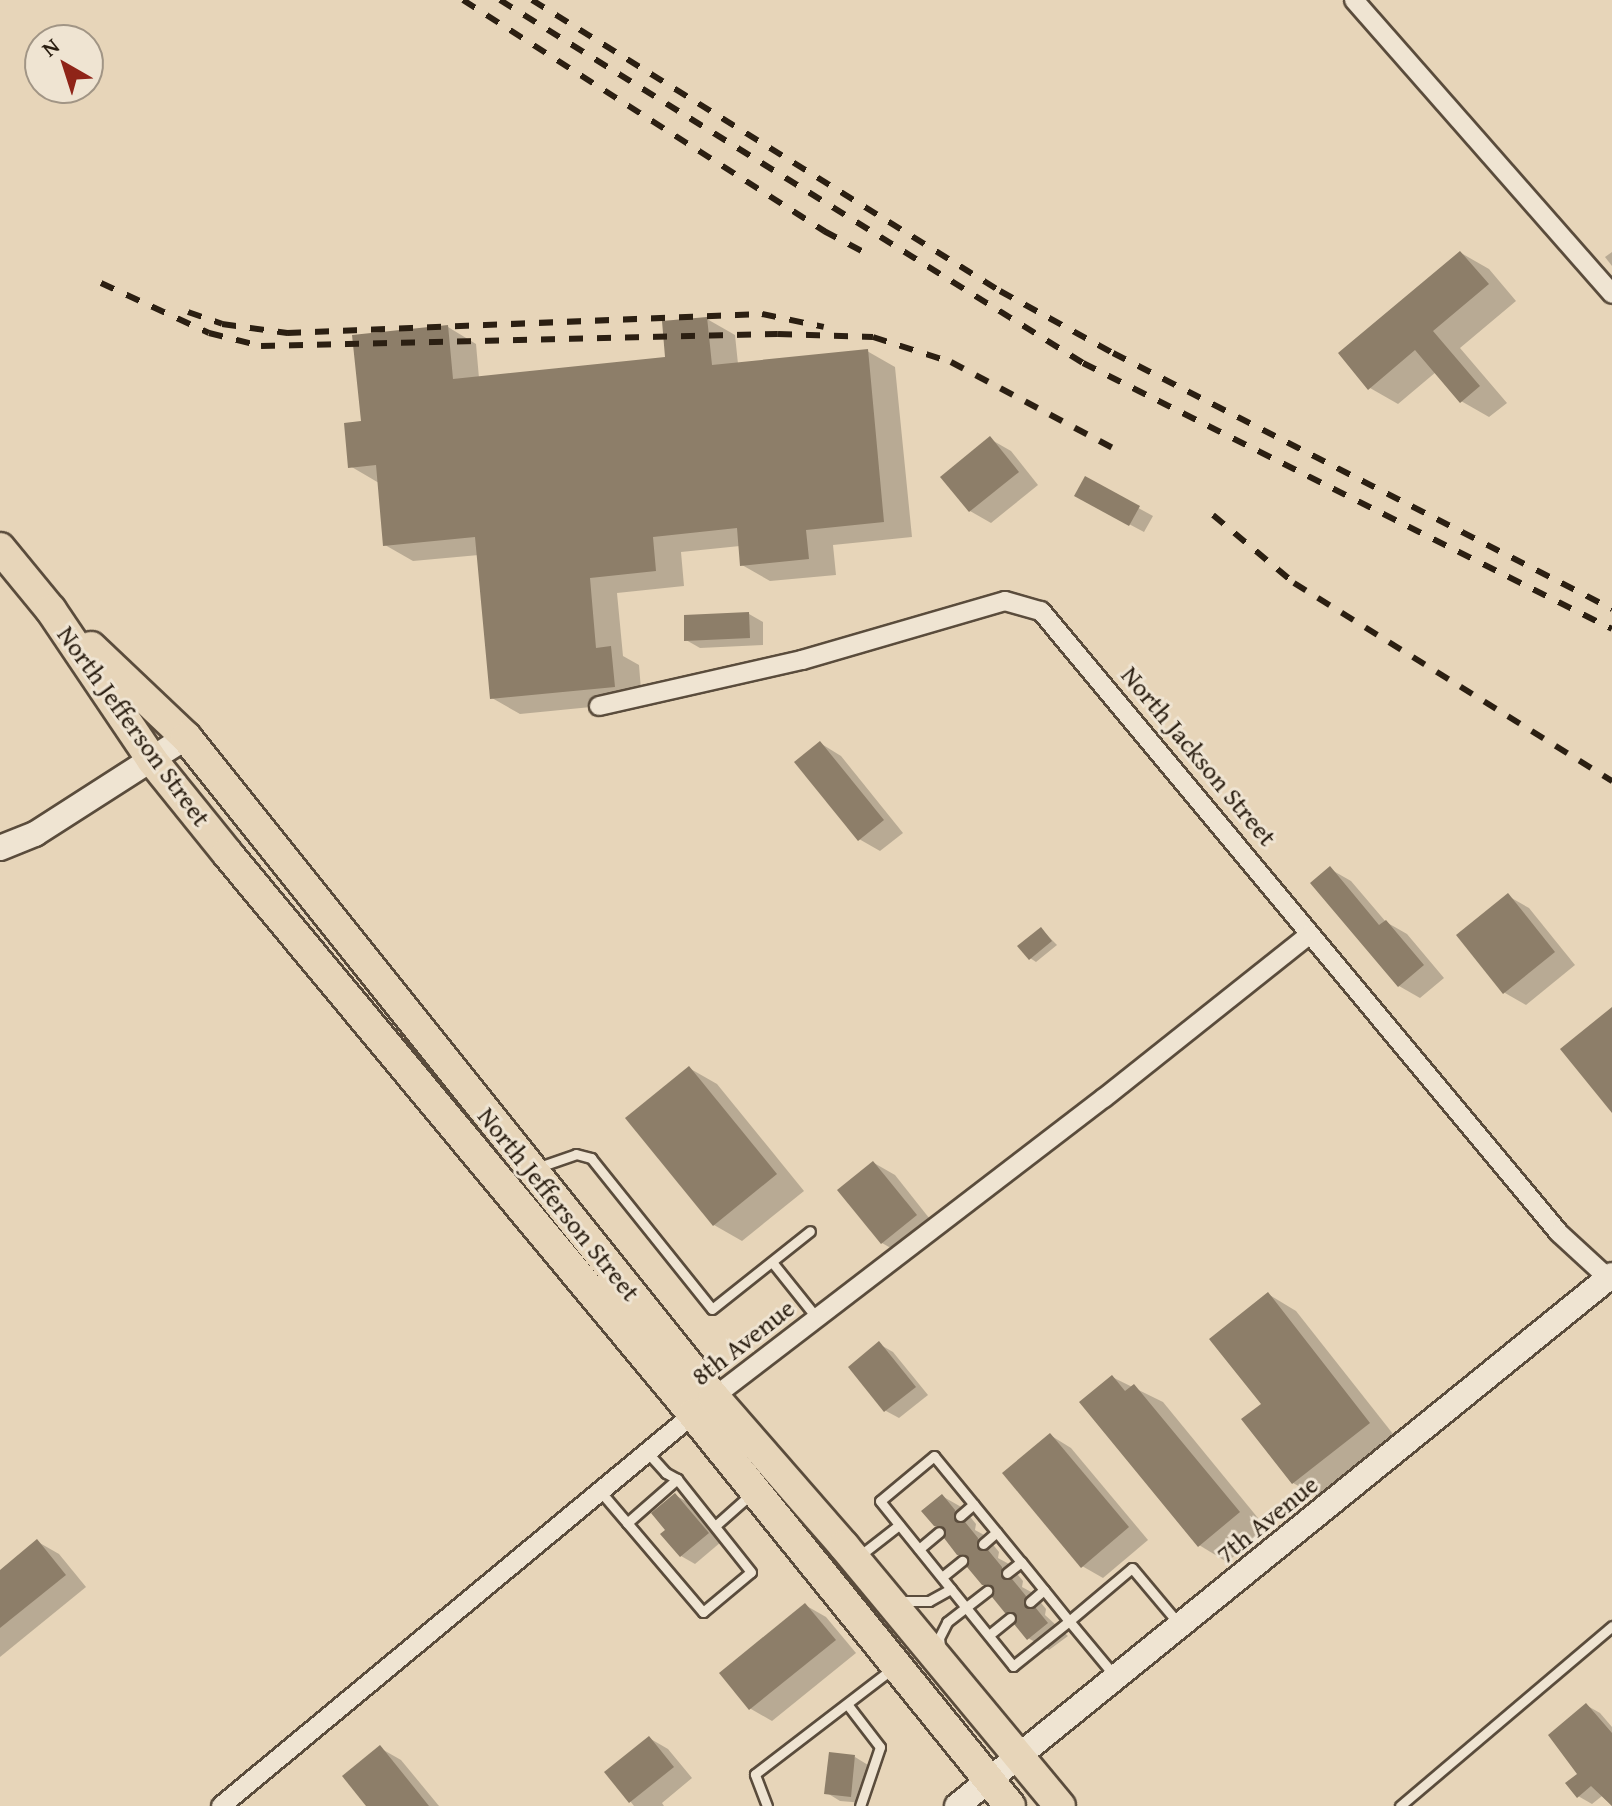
<!DOCTYPE html>
<html>
<head>
<meta charset="utf-8">
<style>
	body { margin:0 }
	#map { position:relative; width:1612px; height:1806px; overflow:hidden; background:#e7d5b9; font-family:"Gentium Book Plus",serif }
	div>[style] { position:absolute }
	.shadow>* { inset:0; background:#0003 }
	.building>* { inset:0; background:#8d7e69 }
	.roads { filter:drop-shadow(2px 0 #5a4c3c) drop-shadow(-2px 0 #5a4c3c) drop-shadow(0 2px #5a4c3c) drop-shadow(0 -2px #5a4c3c) }
	.service>* { height:9px; margin:-4.5px; padding:0 4.5px; transform-origin:4.5px; border-radius:4.5px; background:#efe4d2 }
	.minor>* { height:18px; margin:-9px; padding:0 9px; transform-origin:9px; border-radius:9px; background:#efe4d2 }
	.tertiary>* { height:24px; margin:-12px; padding:0 12px; transform-origin:12px; border-radius:12px; background:#efe4d2 }
	.primary>* { height:30px; margin:-15px; padding:0 15px; transform-origin:15px; border-radius:15px; background:#e7d5b9 }
	.rail>* { height:6px; margin-top:-3px; transform-origin:0; background:repeating-linear-gradient(90deg,#2b1f12 0 14px,transparent 0 28px) }
	span { translate:-50% -50%; white-space:nowrap; text-align:center; line-height:1.15; -webkit-text-stroke:6px #efe4d2; paint-order:stroke }
	.street-label { font-size:26px; color:#2b1f12 }
	.north { position:absolute; left:24px; top:24px; width:80px; height:80px; box-sizing:border-box; background:#efe4d2; border:2px solid #a19585; border-radius:50%; rotate:321deg; font-size:22px; font-weight:700; line-height:32px; text-align:center; color:#2b1f12 }
	.north::after { content:''; display:block; margin:auto; width:28px; height:36px; background:#8f2418; clip-path:polygon(50% 0,100% 100%,50% 72%,0 100%) }
</style>
</head>
<body>
<div id="map">
	<div class="shadow">
		<div style="clip-path:polygon(1612px 252px,1612px 266px,1605px 257px)"></div>
		<div style="clip-path:polygon(1461px 253px,1489px 269px,1516px 301px,1460px 348px,1507px 403px,1489px 417px,1461px 401px,1436px 372px,1398px 404px,1370px 388px)"></div>
		<div style="clip-path:polygon(707px 319px,735px 335px,738px 364px,867px 351px,895px 367px,912px 537px,833px 545px,836px 575px,770px 581px,742px 565px,740px 546px,681px 552px,684px 586px,617px 593px,623px 656px,639px 665px,642px 702px,520px 714px,492px 698px,479px 555px,413px 561px,385px 545px,379px 483px,350px 466px,363px 423px,448px 327px,476px 344px,479px 378px,667px 359px)"></div>
		<div style="clip-path:polygon(990px 439px,1011px 451px,1038px 485px,991px 523px,970px 511px)"></div>
		<div style="clip-path:polygon(1085px 479px,1153px 516px,1144px 532px,1076px 496px)"></div>
		<div style="clip-path:polygon(749px 614px,763px 622px,763px 645px,700px 648px,686px 640px)"></div>
		<div style="clip-path:polygon(820px 743px,841px 756px,903px 833px,880px 851px,859px 839px)"></div>
		<div style="clip-path:polygon(1330px 869px,1351px 881px,1386px 922px,1407px 934px,1444px 978px,1420px 998px,1399px 986px)"></div>
		<div style="clip-path:polygon(1508px 896px,1529px 908px,1575px 965px,1526px 1005px,1505px 993px)"></div>
		<div style="clip-path:polygon(1041px 929px,1057px 945px,1036px 962px,1030px 958px)"></div>
		<div style="clip-path:polygon(689px 1068px,717px 1084px,804px 1191px,742px 1241px,714px 1225px)"></div>
		<div style="clip-path:polygon(874px 1163px,895px 1175px,937px 1228px,903px 1255px,882px 1243px)"></div>
		<div style="clip-path:polygon(1268px 1294px,1296px 1311px,1397px 1439px,1322px 1499px,1293px 1483px,1263px 1404px)"></div>
		<div style="clip-path:polygon(879px 1344px,893px 1352px,928px 1395px,899px 1418px,886px 1411px)"></div>
		<div style="clip-path:polygon(1112px 1377px,1163px 1402px,1267px 1529px,1227px 1562px,1199px 1545px)"></div>
		<div style="clip-path:polygon(1050px 1435px,1071px 1448px,1148px 1540px,1103px 1578px,1082px 1566px)"></div>
		<div style="clip-path:polygon(675px 1495px,689px 1503px,721px 1542px,695px 1564px,681px 1556px,668px 1530px)"></div>
		<div style="clip-path:polygon(942px 1496px,963px 1508px,976px 1524px,975px 1530px,986px 1536px,999px 1552px,998px 1558px,1009px 1564px,1023px 1581px,1022px 1587px,1033px 1593px,1046px 1609px,1045px 1615px,1068px 1636px,1049px 1650px,1028px 1638px,1017px 1617px,1006px 1611px,994px 1590px,983px 1584px,969px 1560px,959px 1554px,947px 1531px,935px 1525px)"></div>
		<div style="clip-path:polygon(38px 1542px,59px 1554px,86px 1587px,0 1657px,0 1572px)"></div>
		<div style="clip-path:polygon(805px 1605px,826px 1617px,856px 1653px,772px 1721px,751px 1709px,722px 1673px)"></div>
		<div style="clip-path:polygon(1586px 1705px,1600px 1713px,1612px 1727px,1612px 1806px,1602px 1796px,1592px 1804px,1578px 1796px)"></div>
		<div style="clip-path:polygon(649px 1738px,668px 1749px,692px 1778px,662px 1803px,664px 1806px,634px 1806px,607px 1772px)"></div>
		<div style="clip-path:polygon(380px 1748px,401px 1760px,439px 1806px,368px 1806px)"></div>
		<div style="clip-path:polygon(855px 1757px,868px 1765px,864px 1803px,840px 1801px,827px 1793px)"></div>
	</div>
	<div class="building">
		<div style="clip-path:polygon(1460px 251px,1489px 284px,1433px 331px,1480px 386px,1460px 403px,1415px 350px,1368px 390px,1338px 353px)"></div>
		<div style="clip-path:polygon(707px 317px,712px 365px,868px 349px,884px 522px,806px 530px,809px 559px,740px 566px,737px 528px,653px 537px,656px 571px,590px 578px,596px 648px,611px 646px,615px 687px,490px 699px,475px 537px,383px 546px,376px 465px,348px 468px,344px 423px,361px 421px,352px 335px,448px 325px,453px 379px,665px 357px,662px 321px)"></div>
		<div style="clip-path:polygon(990px 436px,1019px 472px,969px 512px,940px 477px)"></div>
		<div style="clip-path:polygon(1085px 476px,1140px 506px,1129px 526px,1074px 496px)"></div>
		<div style="clip-path:polygon(749px 612px,750px 638px,684px 641px,684px 615px)"></div>
		<div style="clip-path:polygon(820px 741px,884px 820px,858px 841px,794px 762px)"></div>
		<div style="clip-path:polygon(1330px 866px,1379px 925px,1386px 920px,1424px 965px,1398px 987px,1310px 883px)"></div>
		<div style="clip-path:polygon(1508px 893px,1555px 952px,1503px 994px,1456px 935px)"></div>
		<div style="clip-path:polygon(1041px 927px,1052px 941px,1029px 960px,1017px 946px)"></div>
		<div style="clip-path:polygon(1612px 1007px,1612px 1113px,1560px 1049px)"></div>
		<div style="clip-path:polygon(689px 1066px,777px 1174px,713px 1226px,625px 1118px)"></div>
		<div style="clip-path:polygon(873px 1161px,917px 1215px,881px 1244px,837px 1190px)"></div>
		<div style="clip-path:polygon(1268px 1292px,1370px 1423px,1292px 1484px,1241px 1419px,1261px 1404px,1209px 1339px)"></div>
		<div style="clip-path:polygon(879px 1341px,916px 1387px,884px 1412px,848px 1367px)"></div>
		<div style="clip-path:polygon(1112px 1375px,1125px 1391px,1134px 1384px,1240px 1512px,1198px 1547px,1079px 1402px)"></div>
		<div style="clip-path:polygon(1050px 1433px,1129px 1527px,1081px 1568px,1002px 1473px)"></div>
		<div style="clip-path:polygon(675px 1493px,709px 1533px,680px 1557px,660px 1534px,665px 1530px,651px 1513px)"></div>
		<div style="clip-path:polygon(942px 1494px,955px 1510px,954px 1520px,965px 1522px,978px 1538px,977px 1548px,988px 1550px,1002px 1567px,1002px 1578px,1012px 1579px,1026px 1596px,1024px 1606px,1035px 1607px,1048px 1623px,1027px 1640px,1014px 1624px,1015px 1613px,1005px 1613px,992px 1597px,992px 1586px,982px 1585px,967px 1567px,967px 1556px,957px 1555px,944px 1538px,945px 1528px,934px 1526px,921px 1511px)"></div>
		<div style="clip-path:polygon(37px 1539px,66px 1575px,0 1628px,0 1570px)"></div>
		<div style="clip-path:polygon(805px 1603px,836px 1640px,749px 1710px,719px 1673px)"></div>
		<div style="clip-path:polygon(1586px 1703px,1612px 1733px,1612px 1806px,1591px 1786px,1577px 1798px,1565px 1783px,1577px 1774px,1548px 1735px)"></div>
		<div style="clip-path:polygon(649px 1736px,674px 1767px,629px 1803px,604px 1772px)"></div>
		<div style="clip-path:polygon(380px 1745px,429px 1806px,366px 1806px,342px 1776px)"></div>
		<div style="clip-path:polygon(829px 1752px,855px 1755px,851px 1797px,824px 1794px)"></div>
	</div>
	<div class="roads">
		<div class="service">
			<div style="left:539px;top:1167px;width:39px;rotate:-19deg"></div>
			<div style="left:576px;top:1154px;width:16px;rotate:15deg"></div>
			<div style="left:591px;top:1158px;width:193px;rotate:51.3deg"></div>
			<div style="left:712px;top:1309px;width:125px;rotate:-38.5deg"></div>
			<div style="left:772px;top:1262px;width:70px;rotate:51.3deg"></div>
			<div style="left:600px;top:1491px;width:159px;rotate:49.6deg"></div>
			<div style="left:703px;top:1612px;width:62px;rotate:-39.8deg"></div>
			<div style="left:751px;top:1572px;width:119px;rotate:-128.5deg"></div>
			<div style="left:677px;top:1479px;width:13px;rotate:-151deg"></div>
			<div style="left:666px;top:1473px;width:28px;rotate:-132deg"></div>
			<div style="left:960px;top:1516px;width:18px;rotate:-41deg"></div>
			<div style="left:627px;top:1523px;width:67px;rotate:-41.3deg"></div>
			<div style="left:715px;top:1526px;width:48px;rotate:-41.6deg"></div>
			<div style="left:983px;top:1544px;width:18px;rotate:-41deg"></div>
			<div style="left:919px;top:1549px;width:26px;rotate:-40deg"></div>
			<div style="left:858px;top:1557px;width:52px;rotate:-38deg"></div>
			<div style="left:1007px;top:1573px;width:18px;rotate:-38deg"></div>
			<div style="left:942px;top:1577px;width:26px;rotate:-39deg"></div>
			<div style="left:902px;top:1601px;width:27px"></div>
			<div style="left:929px;top:1601px;width:25px;rotate:-29deg"></div>
			<div style="left:1030px;top:1602px;width:18px;rotate:-41deg"></div>
			<div style="left:989px;top:1635px;width:27px;rotate:-39deg"></div>
			<div style="left:940px;top:1646px;width:8px;rotate:-97deg"></div>
			<div style="left:939px;top:1638px;width:18px;rotate:-63deg"></div>
			<div style="left:947px;top:1622px;width:51px;rotate:-37.8deg"></div>
			<div style="left:1114px;top:1675px;width:70px;rotate:-129.8deg"></div>
			<div style="left:1069px;top:1621px;width:40px;rotate:-129deg"></div>
			<div style="left:1044px;top:1590px;width:36px;rotate:-129deg"></div>
			<div style="left:1021px;top:1562px;width:137px;rotate:-129.4deg"></div>
			<div style="left:934px;top:1456px;width:70px;rotate:140.2deg"></div>
			<div style="left:880px;top:1501px;width:212px;rotate:51.1deg"></div>
			<div style="left:1013px;top:1666px;width:72px;rotate:-38.8deg"></div>
			<div style="left:1069px;top:1621px;width:82px;rotate:-40.1deg"></div>
			<div style="left:1132px;top:1568px;width:73px;rotate:50deg"></div>
			<div style="left:847px;top:1704px;width:54px;rotate:52.5deg"></div>
			<div style="left:880px;top:1747px;width:62px;rotate:108.7deg"></div>
			<div style="left:767px;top:1806px;width:34px;rotate:-111deg"></div>
			<div style="left:755px;top:1774px;width:174px;rotate:-37.5deg"></div>
			<div style="left:1400px;top:1806px;width:278px;rotate:-40.3deg"></div>
		</div>
		<div class="minor">
			<div style="left:1354px;top:0;width:391px;rotate:48.7deg"></div>
			<div style="left:599px;top:706px;width:208px;rotate:-12.8deg"></div>
			<div style="left:802px;top:660px;width:211px;rotate:-16.2deg"></div>
			<div style="left:1005px;top:601px;width:37px;rotate:16deg"></div>
			<div style="left:1041px;top:611px;width:809px;rotate:50.21deg"></div>
			<div style="left:1559px;top:1233px;width:67px;rotate:42.6deg"></div>
			<div style="left:221px;top:1806px;width:641px;rotate:-39.68deg"></div>
			<div style="left:714px;top:1397px;width:491px;rotate:-37.5deg"></div>
			<div style="left:1104px;top:1098px;width:262px;rotate:-38.5deg"></div>
		</div>
		<div class="tertiary">
			<div style="left:0;top:848px;width:38px;rotate:-22deg"></div>
			<div style="left:35px;top:834px;width:179px;rotate:-32.7deg"></div>
			<div style="left:957px;top:1806px;width:843px;rotate:-39.03deg"></div>
		</div>
		<div class="primary">
			<div style="left:0;top:548px;width:80px;rotate:50.6deg"></div>
			<div style="left:51px;top:610px;width:181px;rotate:56deg"></div>
			<div style="left:152px;top:760px;width:119px;rotate:51.1deg"></div>
			<div style="left:227px;top:853px;width:729px;rotate:50.28deg"></div>
			<div style="left:693px;top:1414px;width:504px;rotate:51.04deg"></div>
			<div style="left:91px;top:647px;width:131px;rotate:43.5deg"></div>
			<div style="left:186px;top:737px;width:845px;rotate:51.34deg"></div>
			<div style="left:714px;top:1397px;width:198px;rotate:48.9deg"></div>
			<div style="left:844px;top:1546px;width:338px;rotate:50.3deg"></div>
		</div>
	</div>
	<div class="rail">
		<div style="left:463px;top:0;width:429px;rotate:32.6deg"></div>
		<div style="left:824px;top:231px;width:53px;rotate:28deg"></div>
		<div style="left:500px;top:0;width:687px;rotate:31.91deg"></div>
		<div style="left:1083px;top:363px;width:592px;rotate:26.69deg"></div>
		<div style="left:532px;top:0;width:551px;rotate:31.87deg"></div>
		<div style="left:1000px;top:291px;width:129px;rotate:28.8deg"></div>
		<div style="left:1113px;top:353px;width:561px;rotate:27.16deg"></div>
		<div style="left:101px;top:283px;width:119px;rotate:24.8deg"></div>
		<div style="left:209px;top:333px;width:54px;rotate:14deg"></div>
		<div style="left:261px;top:346px;width:517px;rotate:-1.33deg"></div>
		<div style="left:778px;top:334px;width:95px;rotate:1.8deg"></div>
		<div style="left:873px;top:337px;width:82px;rotate:17.8deg"></div>
		<div style="left:951px;top:362px;width:196px;rotate:28deg"></div>
		<div style="left:188px;top:312px;width:36px;rotate:19deg"></div>
		<div style="left:222px;top:324px;width:66px;rotate:7.9deg"></div>
		<div style="left:287px;top:333px;width:475px;rotate:-2.3deg"></div>
		<div style="left:762px;top:314px;width:63px;rotate:11.8deg"></div>
		<div style="left:1213px;top:515px;width:106px;rotate:40deg"></div>
		<div style="left:1294px;top:583px;width:375px;rotate:31.9deg"></div>
	</div>
	<div class="street-label">
		<span style="left:134px;top:726px;rotate:54deg">North Jefferson Street</span>
		<span style="left:1199px;top:756px;rotate:50deg">North Jackson Street</span>
		<span style="left:559px;top:1204px;rotate:51deg">North Jefferson Street</span>
		<span style="left:743px;top:1342px;rotate:-38deg">8th Avenue</span>
		<span style="left:1267px;top:1519px;rotate:-39deg">7th Avenue</span>
	</div>
	<div class="north">N</div>
</div>
</body>
</html>
